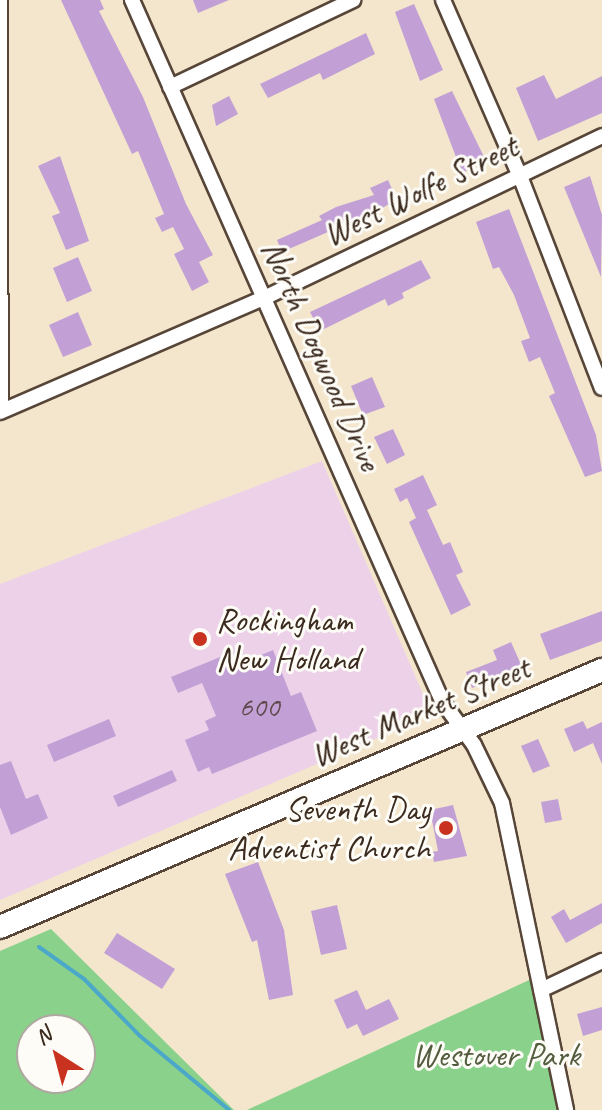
<!DOCTYPE html>
<html>
<head>
<meta charset="utf-8">
<style>
	body { margin:0 }
	#map { position:relative; width:602px; height:1110px; overflow:hidden; background:#f4e6cd; font-family:Caveat,sans-serif }
	div>[style] { position:absolute }
	.built>* { inset:0; background:#edd1e9 }
	.green>* { inset:0; background:#8ad18c }
	.stream>* { height:4px; margin:-2px; padding:0 2px; transform-origin:2px; border-radius:2px; background:#4ba8c9 }
	.building>* { inset:0; background:#c2a0d5 }
	.roads { filter:drop-shadow(2px 0 #574638) drop-shadow(-2px 0 #574638) drop-shadow(0 2px #574638) drop-shadow(0 -2px #574638) }
	.minor>* { height:14px; margin:-7px; padding:0 7px; transform-origin:7px; border-radius:7px; background:#fff }
	.primary>* { height:22px; margin:-11px; padding:0 11px; transform-origin:11px; border-radius:11px; background:#fff }
	.dots>* { width:22px; height:22px; translate:-50% -50%; box-sizing:border-box; border:4px solid #fdfcf7; border-radius:50% }
	span { translate:-50% -50%; white-space:nowrap; text-align:center; line-height:1.15; -webkit-text-stroke:6px #fdfcf7; paint-order:stroke }
	.number-label { font-size:30px; color:#5d484c }
	.number-label span { -webkit-text-stroke-width:0 }
	.street-label { font-size:34px; color:#3b2a1e }
	.poi-label { font-size:34px; color:#3b2a1e }
	.left { translate:0 -50%; text-align:left }
	.right { translate:-100% -50%; text-align:right }
	.park-label { font-size:34px; color:#535c3f }
	.north { position:absolute; left:16px; top:1014px; width:80px; height:80px; box-sizing:border-box; background:#fdfcf7; border:2px solid #afa8a0; border-radius:50%; rotate:324deg; font-size:22px; font-weight:700; line-height:32px; text-align:center; color:#3b2a1e }
	.north::after { content:''; display:block; margin:auto; width:28px; height:36px; background:#c8321e; clip-path:polygon(50% 0,100% 100%,50% 72%,0 100%) }
</style>
</head>
<body>
<div id="map">
	<div class="built">
		<div style="clip-path:polygon(322px 461px,426px 701px,417px 721px,0 900px,0 584px)"></div>
	</div>
	<div class="green">
		<div style="clip-path:polygon(evenodd,51px 929px,234px 1110px,0 1110px,0 951px,51px 929px,80px 1030px,80px 1078px,32px 1078px,32px 1030px,80px 1030px)"></div>
		<div style="clip-path:polygon(538px 976px,563px 1110px,247px 1110px)"></div>
	</div>
	<div class="stream">
		<div style="left:39px;top:947px;width:55px;rotate:35.4deg"></div>
		<div style="left:84px;top:979px;width:80px;rotate:45.5deg"></div>
		<div style="left:140px;top:1036px;width:116px;rotate:39.7deg"></div>
	</div>
	<div class="building">
		<div style="clip-path:polygon(61px 0,100px 0,104px 9px,99px 11px,143px 97px,186px 204px,213px 255px,199px 262px,209px 282px,192px 291px,174px 254px,184px 249px,173px 227px,162px 232px,155px 218px,164px 214px,138px 151px,132px 154px)"></div>
		<div style="clip-path:polygon(193px 0,229px 0,198px 13px)"></div>
		<div style="clip-path:polygon(414px 4px,443px 70px,420px 81px,395px 12px)"></div>
		<div style="clip-path:polygon(366px 33px,375px 54px,323px 80px,320px 73px,268px 98px,260px 84px)"></div>
		<div style="clip-path:polygon(544px 75px,556px 99px,602px 76px,602px 113px,538px 141px,516px 88px)"></div>
		<div style="clip-path:polygon(452px 91px,486px 161px,462px 173px,434px 99px)"></div>
		<div style="clip-path:polygon(229px 96px,238px 114px,216px 126px,212px 105px)"></div>
		<div style="clip-path:polygon(60px 156px,89px 241px,66px 250px,52px 216px,60px 213px,38px 166px)"></div>
		<div style="clip-path:polygon(590px 176px,602px 215px,601px 277px,564px 187px)"></div>
		<div style="clip-path:polygon(388px 180px,397px 200px,330px 236px,328px 232px,282px 252px,277px 240px,322px 220px,319px 216px,336px 207px,374px 195px,370px 188px)"></div>
		<div style="clip-path:polygon(509px 209px,596px 435px,602px 471px,585px 477px,549px 396px,555px 393px,540px 357px,529px 362px,521px 341px,530px 338px,514px 295px,499px 267px,493px 269px,476px 222px)"></div>
		<div style="clip-path:polygon(78px 257px,92px 291px,67px 302px,53px 268px)"></div>
		<div style="clip-path:polygon(421px 260px,431px 278px,402px 293px,404px 298px,388px 306px,385px 299px,320px 331px,310px 312px)"></div>
		<div style="clip-path:polygon(78px 312px,92px 345px,63px 357px,49px 325px)"></div>
		<div style="clip-path:polygon(372px 377px,385px 407px,363px 415px,351px 386px)"></div>
		<div style="clip-path:polygon(393px 429px,405px 455px,387px 464px,374px 437px)"></div>
		<div style="clip-path:polygon(423px 475px,437px 505px,427px 510px,443px 545px,450px 542px,463px 572px,456px 575px,471px 605px,451px 615px,409px 522px,416px 518px,407px 498px,400px 502px,394px 489px)"></div>
		<div style="clip-path:polygon(602px 611px,602px 641px,550px 660px,540px 634px)"></div>
		<div style="clip-path:polygon(511px 642px,523px 669px,472px 688px,466px 672px,497px 660px,493px 650px)"></div>
		<div style="clip-path:polygon(273px 650px,291px 696px,301px 692px,317px 731px,212px 774px,209px 767px,198px 772px,185px 740px,209px 730px,205px 721px,216px 716px,202px 683px,178px 693px,171px 677px,235px 651px,240px 664px)"></div>
		<div style="clip-path:polygon(109px 719px,116px 736px,54px 762px,47px 745px)"></div>
		<div style="clip-path:polygon(583px 721px,587px 729px,602px 722px,602px 764px,593px 743px,574px 752px,564px 729px)"></div>
		<div style="clip-path:polygon(538px 739px,550px 766px,533px 773px,521px 746px)"></div>
		<div style="clip-path:polygon(11px 761px,26px 799px,38px 794px,48px 818px,11px 835px,0 807px,0 765px)"></div>
		<div style="clip-path:polygon(172px 770px,177px 781px,118px 807px,113px 796px)"></div>
		<div style="clip-path:polygon(558px 799px,562px 820px,545px 823px,541px 802px)"></div>
		<div style="clip-path:polygon(453px 805px,467px 856px,434px 862px,432px 852px,438px 851px,430px 810px)"></div>
		<div style="clip-path:polygon(258px 862px,284px 930px,293px 995px,269px 1000px,257px 940px,252px 942px,225px 874px)"></div>
		<div style="clip-path:polygon(602px 903px,602px 923px,566px 943px,551px 917px,564px 909px,570px 920px)"></div>
		<div style="clip-path:polygon(337px 905px,347px 949px,321px 955px,311px 911px)"></div>
		<div style="clip-path:polygon(117px 933px,175px 969px,162px 989px,104px 953px)"></div>
		<div style="clip-path:polygon(357px 990px,366px 1010px,389px 999px,399px 1019px,363px 1036px,357px 1024px,347px 1029px,334px 1000px)"></div>
		<div style="clip-path:polygon(602px 1007px,602px 1030px,583px 1036px,577px 1014px)"></div>
	</div>
	<div class="roads">
		<div class="minor">
			<div style="left:0;top:0;width:411px;rotate:89.9deg"></div>
			<div style="left:132px;top:0;width:766px;rotate:66.14deg"></div>
			<div style="left:442px;top:701px;width:54px;rotate:54deg"></div>
			<div style="left:474px;top:745px;width:64px;rotate:64.2deg"></div>
			<div style="left:502px;top:803px;width:314px;rotate:78.2deg"></div>
			<div style="left:443px;top:0;width:192px;rotate:66.4deg"></div>
			<div style="left:520px;top:176px;width:227px;rotate:68.9deg"></div>
			<div style="left:170px;top:87px;width:203px;rotate:-25.4deg"></div>
			<div style="left:0;top:412px;width:288px;rotate:-23.4deg"></div>
			<div style="left:264px;top:298px;width:375px;rotate:-25.6deg"></div>
			<div style="left:541px;top:990px;width:68px;rotate:-25.4deg"></div>
		</div>
		<div class="primary">
			<div style="left:0;top:927px;width:655px;rotate:-23.12deg"></div>
		</div>
	</div>
	<div class="dots">
		<div style="left:200px;top:639px;background:#c8321e"></div>
		<div style="left:446px;top:828px;background:#c8321e"></div>
	</div>
	<div class="number-label">
		<span style="left:259px;top:706px">600</span>
	</div>
	<div class="street-label">
		<span style="left:420px;top:190px;rotate:-26deg">West Wolfe Street</span>
		<span style="left:322px;top:355px;rotate:66deg">North Dogwood Drive</span>
		<span style="left:420px;top:711px;rotate:-23deg">West Market Street</span>
	</div>
	<div class="poi-label">
		<span class="left" style="left:216px;top:639px">Rockingham<br>New Holland</span>
		<span class="right" style="left:430px;top:828px">Seventh Day<br>Adventist Church</span>
	</div>
	<div class="park-label">
		<span style="left:496px;top:1055px">Westover Park</span>
	</div>
	<div class="north">N</div>
</div>
</body>
</html>
